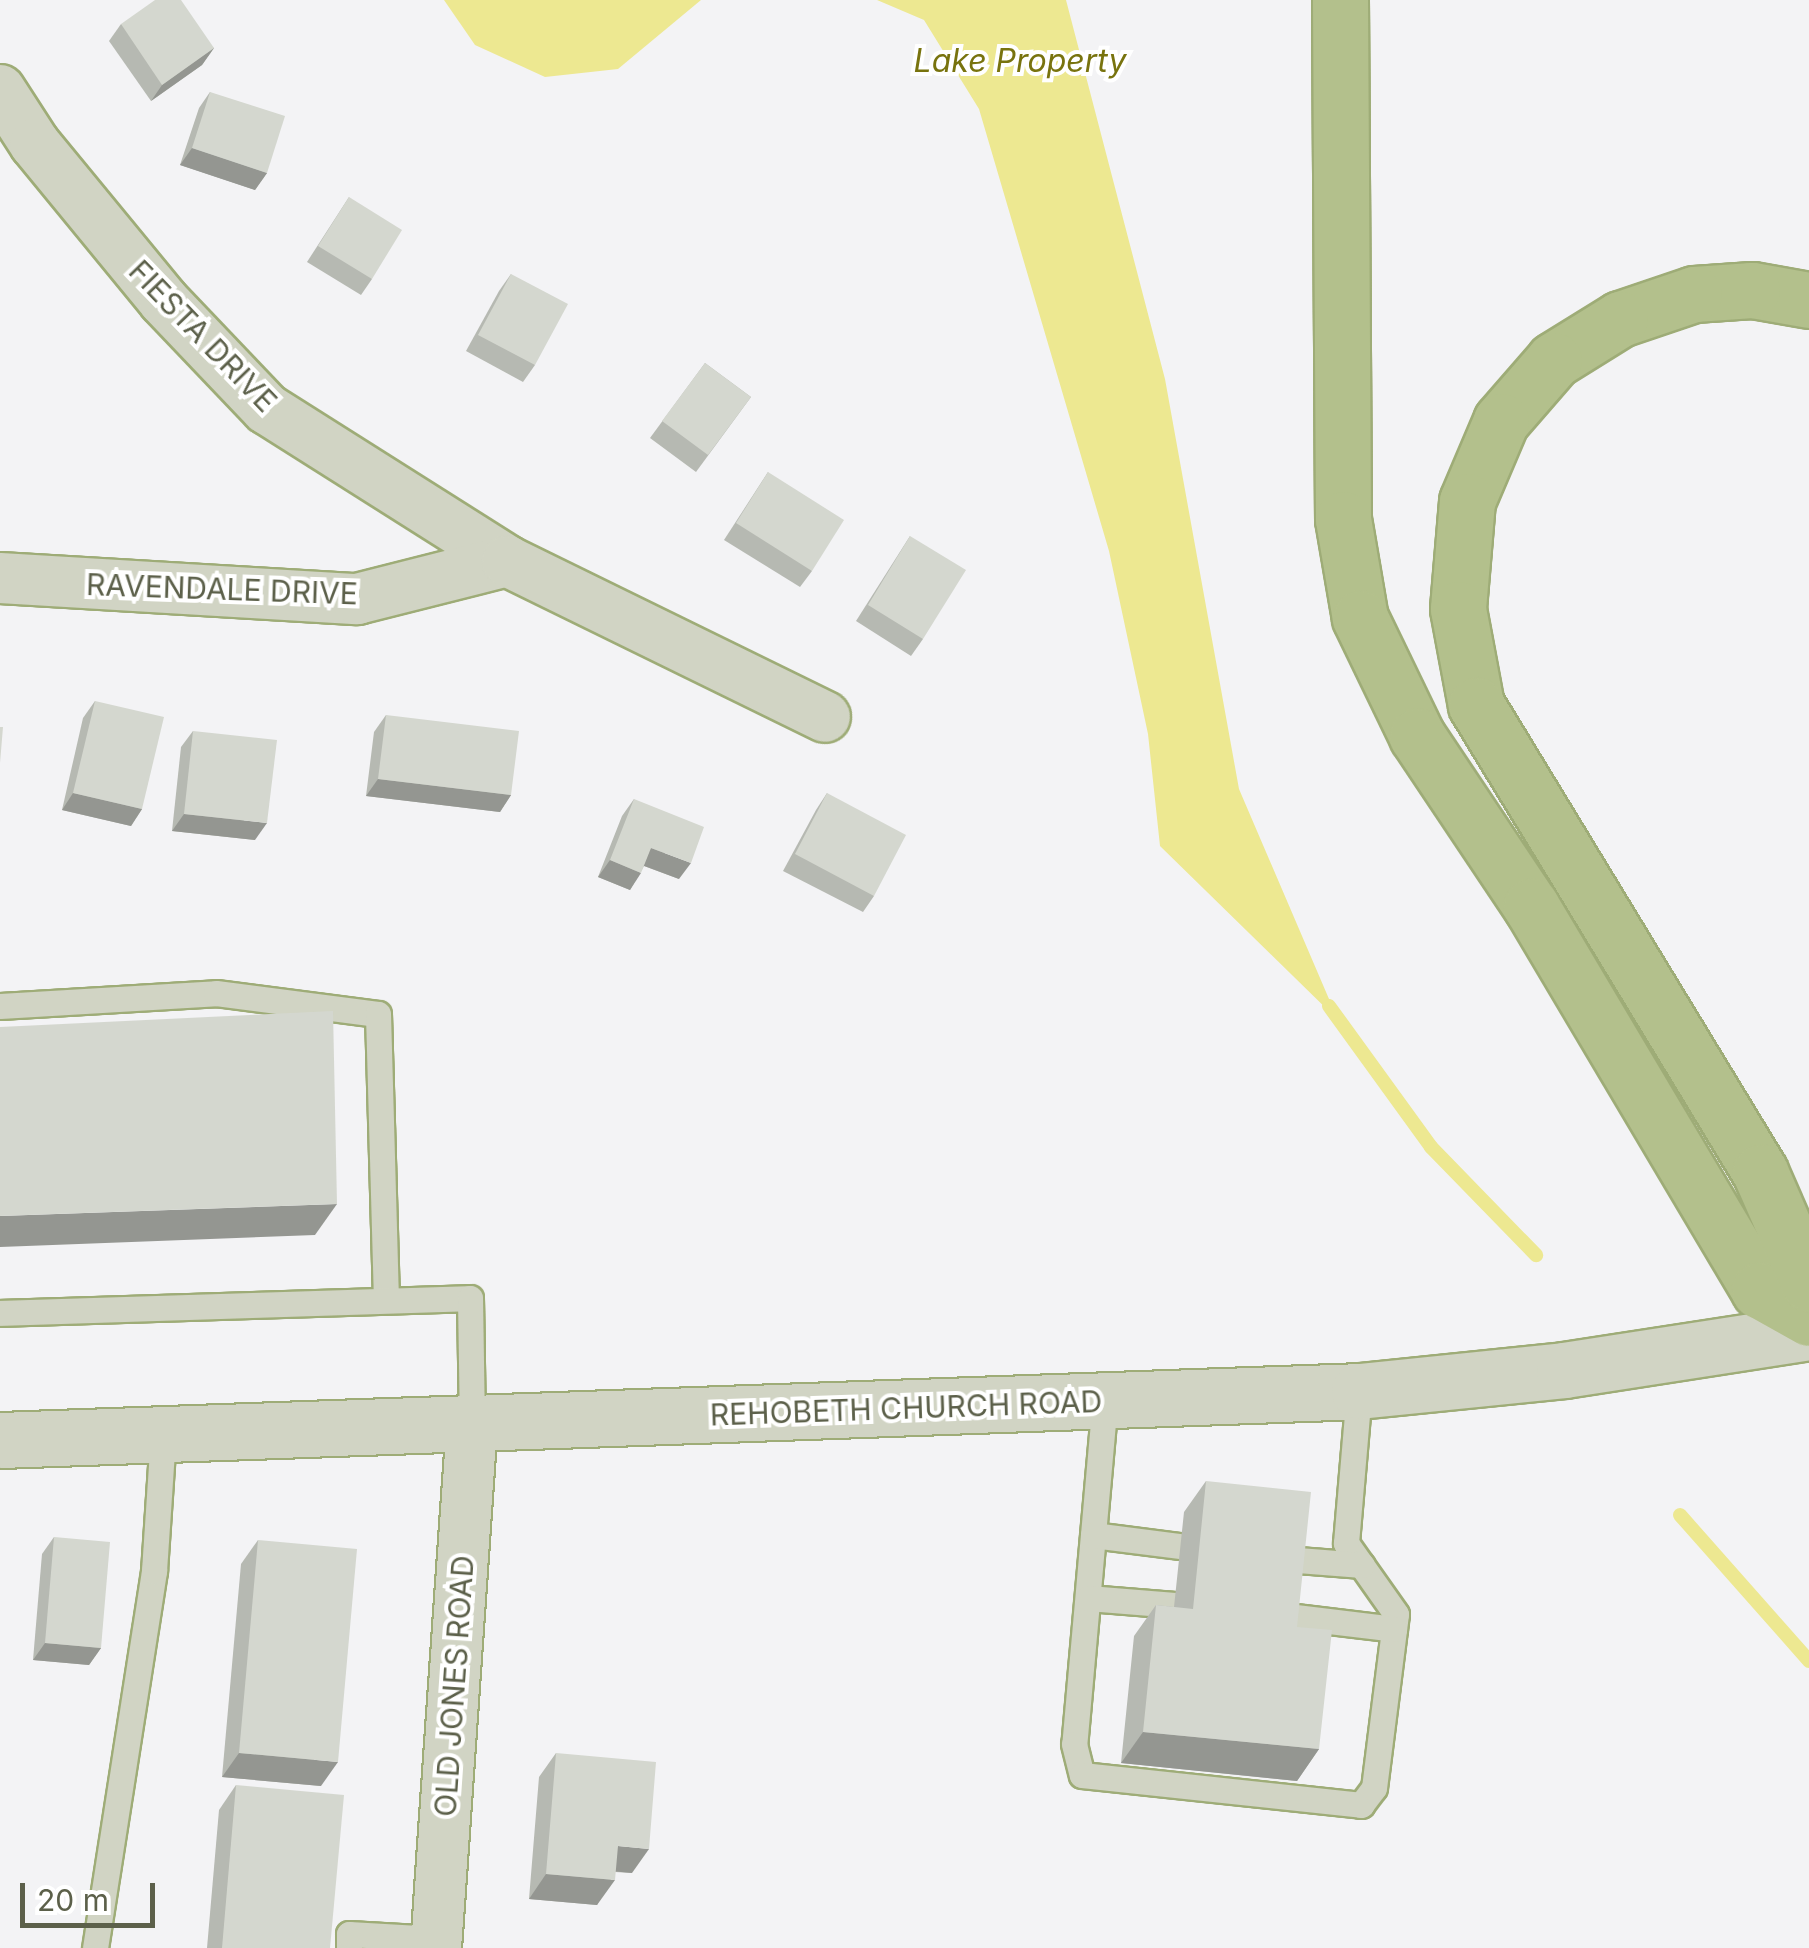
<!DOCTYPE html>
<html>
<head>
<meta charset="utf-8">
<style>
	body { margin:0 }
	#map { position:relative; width:1809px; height:1948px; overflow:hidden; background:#f3f3f5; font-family:Inter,sans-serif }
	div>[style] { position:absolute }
	.water>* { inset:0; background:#ede891 }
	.stream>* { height:14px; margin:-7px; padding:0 7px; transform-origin:7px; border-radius:7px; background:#ede891 }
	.roads { filter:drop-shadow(2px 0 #9eac77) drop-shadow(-2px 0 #9eac77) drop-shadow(0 2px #9eac77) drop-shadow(0 -2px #9eac77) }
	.service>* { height:25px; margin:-12.5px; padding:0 12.5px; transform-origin:12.5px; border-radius:12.5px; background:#d1d4c4 }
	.minor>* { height:50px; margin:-25px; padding:0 25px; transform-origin:25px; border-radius:25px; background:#d1d4c4 }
	.tertiary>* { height:55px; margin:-27.5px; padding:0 27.5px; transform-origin:27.5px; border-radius:27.5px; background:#d1d4c4 }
	.motorway>* { height:55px; margin:-27.5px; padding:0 27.5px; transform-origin:27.5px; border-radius:27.5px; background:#b3c08c }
	.wall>* { inset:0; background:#b6b9b2 }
	.shaded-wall>* { inset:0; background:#949691 }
	.building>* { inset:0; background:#d4d7cf }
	span { translate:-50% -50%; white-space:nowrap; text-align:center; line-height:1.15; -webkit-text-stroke:8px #fff; paint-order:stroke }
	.street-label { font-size:30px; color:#5c604a }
	.water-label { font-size:32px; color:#78730e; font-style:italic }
	.scale { position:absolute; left:20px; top:1883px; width:135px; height:45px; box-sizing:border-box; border:5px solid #5c604a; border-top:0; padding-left:12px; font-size:30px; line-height:35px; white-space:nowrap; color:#5c604a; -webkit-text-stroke:8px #fff; paint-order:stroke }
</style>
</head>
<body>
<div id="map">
	<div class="water">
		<div style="clip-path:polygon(444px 0,701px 0,618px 69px,545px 77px,475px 45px)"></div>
		<div style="clip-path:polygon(877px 0,1066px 0,1165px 379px,1239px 789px,1338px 1020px,1160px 846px,1148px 734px,1109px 551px,979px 109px,924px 20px)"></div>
	</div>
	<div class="stream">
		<div style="left:1329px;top:1006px;width:174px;rotate:54.1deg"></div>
		<div style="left:1431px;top:1147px;width:151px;rotate:45.8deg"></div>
		<div style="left:1680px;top:1515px;width:195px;rotate:48.5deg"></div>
	</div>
	<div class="roads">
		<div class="service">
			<div style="left:0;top:1006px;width:216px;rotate:-3.4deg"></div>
			<div style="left:216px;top:993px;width:163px;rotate:7.4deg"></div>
			<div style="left:378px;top:1014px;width:286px;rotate:88.4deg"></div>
			<div style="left:0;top:1313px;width:470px;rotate:-1.8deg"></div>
			<div style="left:470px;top:1298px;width:126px;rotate:89.1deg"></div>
			<div style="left:1105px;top:1400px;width:345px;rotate:95.1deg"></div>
			<div style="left:1074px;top:1744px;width:32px;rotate:76deg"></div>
			<div style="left:1082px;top:1775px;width:281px;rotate:6.1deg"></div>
			<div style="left:1361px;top:1805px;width:21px;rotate:-53deg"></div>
			<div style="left:1374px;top:1788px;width:175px;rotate:-82.8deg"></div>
			<div style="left:1396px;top:1614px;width:87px;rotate:-125.2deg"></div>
			<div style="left:1346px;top:1543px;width:153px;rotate:-85.1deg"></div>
			<div style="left:1093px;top:1535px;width:88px;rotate:7.2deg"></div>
			<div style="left:1285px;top:1559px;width:77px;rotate:4.5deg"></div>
			<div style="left:1088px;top:1598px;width:87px;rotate:4.6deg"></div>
			<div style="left:1279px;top:1615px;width:116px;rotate:6.9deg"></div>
			<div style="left:95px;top:1948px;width:382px;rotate:-81.1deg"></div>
			<div style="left:154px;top:1571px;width:137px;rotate:-86.2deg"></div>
			<div style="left:349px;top:1948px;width:14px;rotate:-90deg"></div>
			<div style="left:349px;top:1934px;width:87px;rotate:3.3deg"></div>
		</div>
		<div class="minor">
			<div style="left:0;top:90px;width:64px;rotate:57.1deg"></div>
			<div style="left:35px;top:144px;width:203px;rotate:50.6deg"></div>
			<div style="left:164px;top:301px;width:149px;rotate:46.4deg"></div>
			<div style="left:267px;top:409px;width:284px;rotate:32.3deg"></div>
			<div style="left:0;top:578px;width:358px;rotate:3.4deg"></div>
			<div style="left:357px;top:599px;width:155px;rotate:-14.2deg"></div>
			<div style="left:507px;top:561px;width:354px;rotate:26.1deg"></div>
			<div style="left:436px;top:1948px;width:525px;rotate:-86.07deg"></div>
		</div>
		<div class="tertiary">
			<div style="left:0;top:1440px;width:1360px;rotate:-2.06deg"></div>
			<div style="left:1359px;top:1391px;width:206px;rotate:-5.8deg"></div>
			<div style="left:1564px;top:1370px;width:248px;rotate:-8.8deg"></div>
		</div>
		<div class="motorway">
			<div style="left:1340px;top:0;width:519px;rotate:89.67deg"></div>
			<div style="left:1343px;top:519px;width:100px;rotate:80.3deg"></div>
			<div style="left:1360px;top:618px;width:131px;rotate:64.2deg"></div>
			<div style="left:1417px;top:736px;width:205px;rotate:56.2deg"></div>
			<div style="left:1531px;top:906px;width:447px;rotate:59.3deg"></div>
			<div style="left:1759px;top:1290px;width:57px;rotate:29.2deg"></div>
			<div style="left:1809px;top:300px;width:58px;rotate:-170deg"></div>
			<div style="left:1752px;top:290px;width:58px;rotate:176.1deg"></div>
			<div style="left:1694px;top:294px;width:78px;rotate:161.3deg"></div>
			<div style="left:1620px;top:319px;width:78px;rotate:148.2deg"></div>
			<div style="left:1554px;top:360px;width:81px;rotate:131deg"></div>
			<div style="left:1501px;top:421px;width:87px;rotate:113deg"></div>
			<div style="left:1467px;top:501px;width:108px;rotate:94.8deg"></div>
			<div style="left:1458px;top:609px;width:98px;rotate:79.4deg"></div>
			<div style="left:1476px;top:705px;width:547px;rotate:58.69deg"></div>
			<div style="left:1760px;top:1172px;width:122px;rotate:66.4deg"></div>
		</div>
	</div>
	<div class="wall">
		<div style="clip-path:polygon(121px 24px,214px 48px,202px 65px,151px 101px,109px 41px)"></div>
		<div style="clip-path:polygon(210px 92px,267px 173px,255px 190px,180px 165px,199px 108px)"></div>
		<div style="clip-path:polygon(349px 197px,372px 279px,361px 295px,307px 262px)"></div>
		<div style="clip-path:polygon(511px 274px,535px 365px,523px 382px,466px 351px,499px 291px)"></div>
		<div style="clip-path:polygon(705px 363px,751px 397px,696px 472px,650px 438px)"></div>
		<div style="clip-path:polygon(768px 472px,812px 571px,800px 587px,724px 540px)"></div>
		<div style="clip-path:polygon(910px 536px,923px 639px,911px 656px,856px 621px)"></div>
		<div style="clip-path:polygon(95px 701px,142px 809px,131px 826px,62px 810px,83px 718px)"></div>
		<div style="clip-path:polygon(386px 715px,511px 795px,500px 812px,366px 796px,374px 732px)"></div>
		<div style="clip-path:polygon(193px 731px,255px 840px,172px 831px,181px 747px)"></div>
		<div style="clip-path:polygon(827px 793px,874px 896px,863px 912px,783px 871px,816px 810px)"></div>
		<div style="clip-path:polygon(634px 799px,679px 879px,644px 866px,630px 890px,598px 877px,622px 816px)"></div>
		<div style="clip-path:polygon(1206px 1481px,1297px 1627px,1319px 1749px,1297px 1781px,1121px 1763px,1134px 1636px,1156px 1605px,1174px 1607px,1184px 1512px)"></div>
		<div style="clip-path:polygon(54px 1537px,101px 1648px,89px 1665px,33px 1660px,42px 1554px)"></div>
		<div style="clip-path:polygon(258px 1540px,321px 1786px,222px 1777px,241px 1564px)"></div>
		<div style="clip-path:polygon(556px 1753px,632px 1873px,615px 1872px,597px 1905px,529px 1899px,539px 1777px)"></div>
		<div style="clip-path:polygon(236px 1785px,330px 1948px,207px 1948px,219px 1810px)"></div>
	</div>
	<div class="shaded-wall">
		<div style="clip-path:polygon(214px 48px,202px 65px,151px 101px,162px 85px)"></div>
		<div style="clip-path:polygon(192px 148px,267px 173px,255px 190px,180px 165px)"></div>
		<div style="clip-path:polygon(378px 779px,511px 795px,500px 812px,366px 796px)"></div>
		<div style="clip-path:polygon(73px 793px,142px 809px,131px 826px,62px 810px)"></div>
		<div style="clip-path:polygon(184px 814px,267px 823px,255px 840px,172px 831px)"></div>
		<div style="clip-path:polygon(651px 848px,691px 863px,679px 879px,639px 864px)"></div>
		<div style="clip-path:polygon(610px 860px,641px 873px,630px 890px,598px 877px)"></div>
		<div style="clip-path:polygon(337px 1204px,315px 1235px,0 1247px,0 1216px)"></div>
		<div style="clip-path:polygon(45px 1643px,101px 1648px,89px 1665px,33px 1660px)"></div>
		<div style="clip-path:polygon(1143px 1732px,1319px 1749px,1297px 1781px,1121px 1763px)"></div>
		<div style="clip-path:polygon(239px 1753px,338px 1762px,321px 1786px,222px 1777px)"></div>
		<div style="clip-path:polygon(618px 1846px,649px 1849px,632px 1873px,600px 1870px)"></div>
		<div style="clip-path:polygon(546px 1874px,615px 1880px,597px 1905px,529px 1899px)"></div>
	</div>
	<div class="building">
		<div style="clip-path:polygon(155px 0,181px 0,214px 48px,162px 85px,121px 24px)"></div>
		<div style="clip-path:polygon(210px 92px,285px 116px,267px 173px,192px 148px)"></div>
		<div style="clip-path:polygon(349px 197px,402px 230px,372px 279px,318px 246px)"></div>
		<div style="clip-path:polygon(511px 274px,568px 304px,535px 365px,478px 335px)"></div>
		<div style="clip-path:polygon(705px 363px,751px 397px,708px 455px,662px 421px)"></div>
		<div style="clip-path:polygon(768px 472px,844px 520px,812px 571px,736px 523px)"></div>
		<div style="clip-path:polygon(910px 536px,966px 570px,923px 639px,868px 605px)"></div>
		<div style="clip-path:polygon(95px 701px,164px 717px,142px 809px,73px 793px)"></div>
		<div style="clip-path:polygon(386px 715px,519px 731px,511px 795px,378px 779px)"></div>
		<div style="clip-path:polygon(0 727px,3px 727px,0 763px)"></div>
		<div style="clip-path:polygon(193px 731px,277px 740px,267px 823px,184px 814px)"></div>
		<div style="clip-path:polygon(827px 793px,906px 835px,874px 896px,795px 854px)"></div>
		<div style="clip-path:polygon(634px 799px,704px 827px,691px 863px,651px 848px,641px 873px,610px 860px)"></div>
		<div style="clip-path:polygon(333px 1011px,337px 1204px,0 1216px,0 1027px)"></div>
		<div style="clip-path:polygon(1206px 1481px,1311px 1492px,1297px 1627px,1332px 1630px,1319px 1749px,1143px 1732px,1156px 1605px,1193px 1609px)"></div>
		<div style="clip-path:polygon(54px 1537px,110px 1542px,101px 1648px,45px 1643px)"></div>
		<div style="clip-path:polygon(258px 1540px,357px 1549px,338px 1762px,239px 1753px)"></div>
		<div style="clip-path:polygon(556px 1753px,656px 1762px,649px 1849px,618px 1846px,615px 1880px,546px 1874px)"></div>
		<div style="clip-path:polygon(236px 1785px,344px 1795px,330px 1948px,222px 1948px)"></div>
	</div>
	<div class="street-label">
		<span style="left:203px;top:336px;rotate:46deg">FIESTA DRIVE</span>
		<span style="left:222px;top:589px;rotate:2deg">RAVENDALE DRIVE</span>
		<span style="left:906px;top:1408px;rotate:-2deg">REHOBETH CHURCH ROAD</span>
		<span style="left:454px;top:1686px;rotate:-86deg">OLD JONES ROAD</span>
	</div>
	<div class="water-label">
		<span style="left:1020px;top:61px">Lake Property</span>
	</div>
	<div class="scale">20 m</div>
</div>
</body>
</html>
